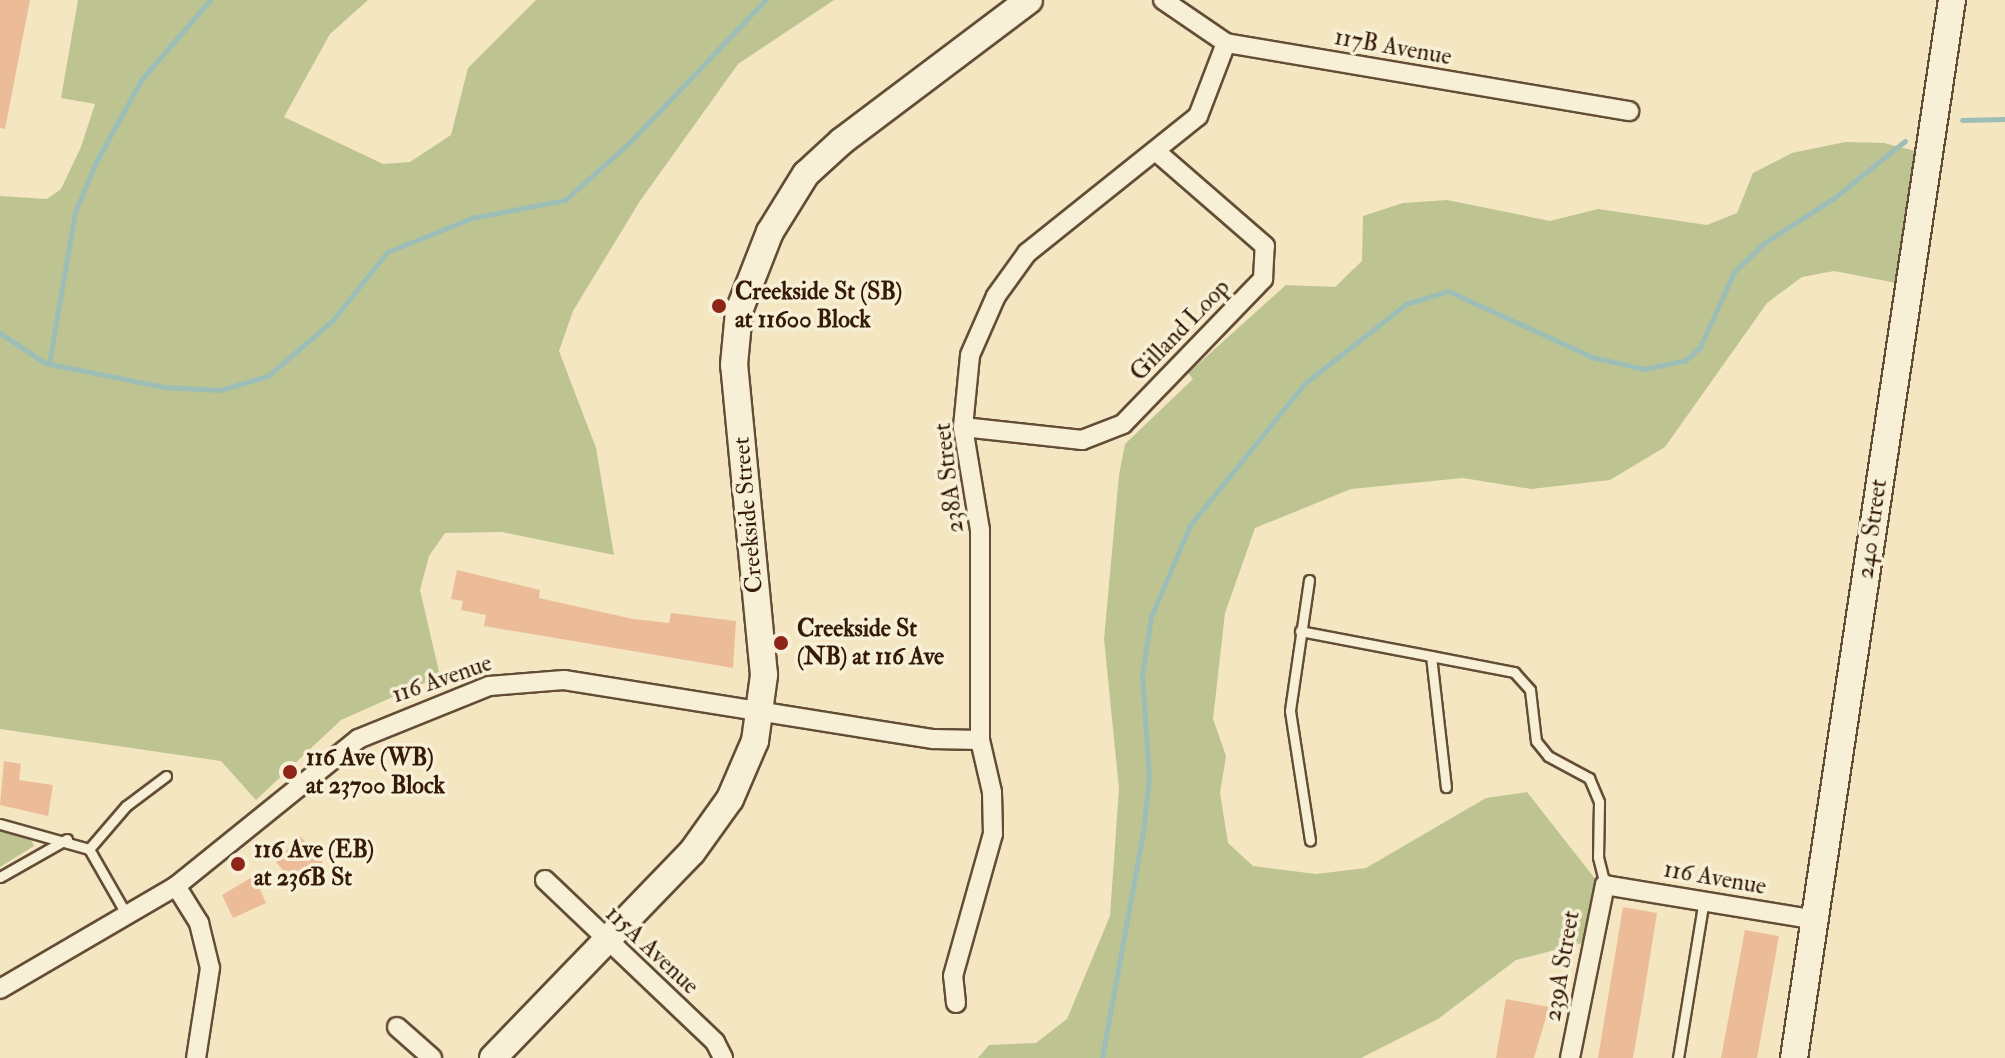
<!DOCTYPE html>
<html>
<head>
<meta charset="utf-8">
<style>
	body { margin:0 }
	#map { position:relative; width:2005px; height:1058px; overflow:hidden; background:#f4e6c1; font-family:"IM FELL Double Pica",serif }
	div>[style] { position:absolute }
	.green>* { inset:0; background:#bdc491 }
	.stream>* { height:5px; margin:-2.5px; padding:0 2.5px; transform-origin:2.5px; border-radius:2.5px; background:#9cbeb7 }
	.building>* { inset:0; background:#ecbb98 }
	.roads { filter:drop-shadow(2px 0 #644d36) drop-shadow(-2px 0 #644d36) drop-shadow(0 2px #644d36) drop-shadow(0 -2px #644d36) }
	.lane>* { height:9px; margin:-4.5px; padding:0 4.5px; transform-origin:4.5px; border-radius:4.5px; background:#f8efd7 }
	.street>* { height:18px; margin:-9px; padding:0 9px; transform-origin:9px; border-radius:9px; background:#f8efd7 }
	.secondary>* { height:26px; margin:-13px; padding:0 13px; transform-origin:13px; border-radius:13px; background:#f8efd7 }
	.dots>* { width:22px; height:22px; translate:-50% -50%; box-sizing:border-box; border:4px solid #f8efd7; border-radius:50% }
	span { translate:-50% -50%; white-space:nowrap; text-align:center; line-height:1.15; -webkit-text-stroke:7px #f8efd7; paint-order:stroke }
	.street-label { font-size:24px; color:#341a07 }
	.poi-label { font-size:24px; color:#341a07; font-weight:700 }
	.left { translate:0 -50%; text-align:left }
</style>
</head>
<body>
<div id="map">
	<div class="green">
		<div style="clip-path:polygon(78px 0,368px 0,330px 34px,284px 117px,383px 164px,410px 162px,451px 135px,468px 68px,536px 0,834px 0,738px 64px,640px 201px,573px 311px,559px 351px,596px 448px,614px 555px,502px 532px,445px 533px,429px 556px,420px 590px,440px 676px,341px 720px,256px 800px,221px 761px,0 729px,0 196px,47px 199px,61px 189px,81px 147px,95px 104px,61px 98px)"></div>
		<div style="clip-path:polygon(1845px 142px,1884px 143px,1927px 154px,1907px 285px,1834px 271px,1802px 277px,1767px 303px,1665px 447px,1610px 480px,1531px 489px,1463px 478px,1351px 489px,1255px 528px,1225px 613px,1213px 719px,1226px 756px,1220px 793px,1228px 843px,1253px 866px,1316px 874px,1366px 868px,1486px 798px,1527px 792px,1596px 880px,1586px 942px,1516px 960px,1438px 1019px,1361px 1058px,978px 1058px,989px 1045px,1036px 1043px,1067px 1019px,1110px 916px,1119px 789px,1104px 639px,1119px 475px,1125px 444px,1193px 379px,1188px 373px,1286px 285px,1335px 287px,1362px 261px,1363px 216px,1403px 203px,1447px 200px,1550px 221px,1598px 209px,1707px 225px,1737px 213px,1753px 173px,1792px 153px)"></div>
		<div style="clip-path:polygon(0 831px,29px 836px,34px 846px,0 867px)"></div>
	</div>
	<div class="stream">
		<div style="left:1962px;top:120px;width:43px;rotate:-1.3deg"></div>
		<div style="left:0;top:333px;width:54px;rotate:33.7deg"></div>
		<div style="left:45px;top:363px;width:121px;rotate:11.4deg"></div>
		<div style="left:164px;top:387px;width:56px;rotate:3.1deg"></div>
		<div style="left:220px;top:390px;width:50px;rotate:-16.3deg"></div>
		<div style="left:268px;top:376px;width:84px;rotate:-40.7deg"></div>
		<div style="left:332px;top:321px;width:88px;rotate:-51.4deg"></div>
		<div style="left:387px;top:252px;width:92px;rotate:-21.8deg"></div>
		<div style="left:472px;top:218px;width:95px;rotate:-11deg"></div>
		<div style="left:565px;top:200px;width:87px;rotate:-41.7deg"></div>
		<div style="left:630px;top:142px;width:196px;rotate:-46.4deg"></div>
		<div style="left:49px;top:364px;width:154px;rotate:-80.3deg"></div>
		<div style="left:75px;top:212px;width:54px;rotate:-67.2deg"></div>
		<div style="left:96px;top:162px;width:94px;rotate:-61.2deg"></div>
		<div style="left:141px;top:80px;width:106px;rotate:-49.2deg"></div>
		<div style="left:1102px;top:1058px;width:229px;rotate:-79.7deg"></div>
		<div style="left:1143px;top:833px;width:56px;rotate:-83.9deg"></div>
		<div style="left:1149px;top:777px;width:102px;rotate:-93.9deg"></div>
		<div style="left:1142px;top:675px;width:59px;rotate:-81.2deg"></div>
		<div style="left:1151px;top:617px;width:100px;rotate:-67deg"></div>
		<div style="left:1190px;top:525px;width:181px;rotate:-51deg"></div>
		<div style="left:1304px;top:384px;width:130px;rotate:-38.1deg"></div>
		<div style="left:1406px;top:304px;width:44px;rotate:-17.2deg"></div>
		<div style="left:1448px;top:291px;width:158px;rotate:24.6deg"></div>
		<div style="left:1592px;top:357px;width:53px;rotate:13deg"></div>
		<div style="left:1644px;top:369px;width:43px;rotate:-12.1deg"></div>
		<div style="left:1686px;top:360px;width:19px;rotate:-43deg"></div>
		<div style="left:1700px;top:347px;width:82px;rotate:-65.6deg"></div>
		<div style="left:1734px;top:272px;width:42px;rotate:-44deg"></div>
		<div style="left:1764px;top:243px;width:83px;rotate:-32.7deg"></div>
		<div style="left:1834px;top:198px;width:91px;rotate:-38.8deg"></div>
	</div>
	<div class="building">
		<div style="clip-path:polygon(0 0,30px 0,5px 129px,0 128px)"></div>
		<div style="clip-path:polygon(457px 570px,540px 590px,539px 598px,633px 619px,669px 623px,671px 613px,736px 621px,733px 668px,484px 626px,486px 615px,461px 610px,463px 601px,451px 599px)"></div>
		<div style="clip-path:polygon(4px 761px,21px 764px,19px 780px,53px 785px,48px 816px,0 805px)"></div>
		<div style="clip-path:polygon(300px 836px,323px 862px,296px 885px,276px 862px)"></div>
		<div style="clip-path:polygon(254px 876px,266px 903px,233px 918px,222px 895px)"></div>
		<div style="clip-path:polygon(1623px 907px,1657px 913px,1643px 1000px,1633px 1058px,1598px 1058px)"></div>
		<div style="clip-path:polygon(1745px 930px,1779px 936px,1757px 1058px,1721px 1058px)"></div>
		<div style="clip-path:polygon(1506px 999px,1549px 1007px,1534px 1058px,1496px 1058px)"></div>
	</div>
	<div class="roads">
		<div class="lane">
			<div style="left:1309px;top:580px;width:132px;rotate:98.3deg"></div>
			<div style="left:1290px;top:711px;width:131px;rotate:81.2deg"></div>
			<div style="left:1300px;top:631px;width:133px;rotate:10.8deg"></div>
			<div style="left:1431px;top:656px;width:132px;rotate:83.5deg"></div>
			<div style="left:1431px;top:656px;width:85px;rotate:10.9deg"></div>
			<div style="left:1514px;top:672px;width:24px;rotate:48deg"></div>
			<div style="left:1530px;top:690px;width:51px;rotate:83.3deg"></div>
			<div style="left:1536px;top:741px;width:19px;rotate:51deg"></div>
			<div style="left:1548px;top:756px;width:47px;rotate:28.2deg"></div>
			<div style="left:1589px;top:778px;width:26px;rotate:67deg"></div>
			<div style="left:1599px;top:802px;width:55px;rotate:91deg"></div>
			<div style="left:1598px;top:857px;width:29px;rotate:76deg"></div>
			<div style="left:0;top:824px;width:92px;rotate:15.7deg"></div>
			<div style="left:89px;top:849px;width:78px;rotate:60.2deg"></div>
			<div style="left:89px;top:849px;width:57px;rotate:-49.3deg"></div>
			<div style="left:126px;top:806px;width:50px;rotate:-36.9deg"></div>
			<div style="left:0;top:877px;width:77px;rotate:-29.6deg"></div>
			<div style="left:1678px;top:1058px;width:160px;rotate:-80.7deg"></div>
		</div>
		<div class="street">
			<div style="left:1163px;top:0;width:76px;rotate:34.3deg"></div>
			<div style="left:1226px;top:43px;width:409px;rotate:9.6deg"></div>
			<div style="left:963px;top:427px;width:120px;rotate:6.2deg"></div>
			<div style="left:1082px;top:440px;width:44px;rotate:-21.3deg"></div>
			<div style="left:1123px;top:424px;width:202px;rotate:-46deg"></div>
			<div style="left:1263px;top:279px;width:33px;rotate:-87deg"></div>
			<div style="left:1265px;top:246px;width:143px;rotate:-139deg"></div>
			<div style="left:545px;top:880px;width:235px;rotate:43.6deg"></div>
			<div style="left:715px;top:1042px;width:18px;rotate:63deg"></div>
			<div style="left:176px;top:886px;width:44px;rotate:58.1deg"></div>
			<div style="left:199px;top:923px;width:46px;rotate:76.3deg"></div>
			<div style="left:210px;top:968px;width:91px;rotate:98.8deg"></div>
			<div style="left:0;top:989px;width:204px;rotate:-30.3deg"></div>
			<div style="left:176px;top:886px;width:234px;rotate:-38.9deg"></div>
			<div style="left:358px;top:739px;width:141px;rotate:-22deg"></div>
			<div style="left:489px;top:686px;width:75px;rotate:-4.6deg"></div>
			<div style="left:564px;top:680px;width:374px;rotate:9.1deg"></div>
			<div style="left:933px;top:739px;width:47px;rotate:1.2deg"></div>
			<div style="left:956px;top:1003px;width:27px;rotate:-96deg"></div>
			<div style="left:953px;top:976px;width:148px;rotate:-74.3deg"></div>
			<div style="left:993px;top:834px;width:42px;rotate:-91.4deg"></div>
			<div style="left:992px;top:792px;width:53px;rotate:-103deg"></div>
			<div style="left:980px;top:740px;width:210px;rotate:-90deg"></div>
			<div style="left:980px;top:530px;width:104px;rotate:-99.4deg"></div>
			<div style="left:963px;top:427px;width:72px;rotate:-84.4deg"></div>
			<div style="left:970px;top:355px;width:64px;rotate:-66.2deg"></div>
			<div style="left:996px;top:296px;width:53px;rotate:-54.2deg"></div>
			<div style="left:1027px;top:253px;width:219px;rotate:-38.7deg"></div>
			<div style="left:1198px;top:116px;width:78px;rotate:-69deg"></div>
			<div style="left:397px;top:1027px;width:47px;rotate:41.5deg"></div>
			<div style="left:1570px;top:1058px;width:177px;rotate:-78.6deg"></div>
			<div style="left:1605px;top:885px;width:214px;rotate:9.4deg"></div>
		</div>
		<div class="secondary">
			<div style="left:493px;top:1058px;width:286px;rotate:-46deg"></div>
			<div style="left:692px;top:852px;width:65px;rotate:-54.4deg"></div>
			<div style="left:730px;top:799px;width:63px;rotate:-66.7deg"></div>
			<div style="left:755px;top:741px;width:67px;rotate:-82.2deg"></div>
			<div style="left:764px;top:675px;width:311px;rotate:-95.5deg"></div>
			<div style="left:734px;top:365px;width:54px;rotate:-84.7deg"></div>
			<div style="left:739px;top:311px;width:85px;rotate:-68.6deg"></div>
			<div style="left:770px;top:232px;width:68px;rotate:-58.2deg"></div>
			<div style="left:806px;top:174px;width:49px;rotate:-42.5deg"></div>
			<div style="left:842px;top:141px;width:234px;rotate:-37deg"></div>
			<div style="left:1794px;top:1058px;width:1070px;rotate:-81.51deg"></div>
		</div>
	</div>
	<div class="dots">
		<div style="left:719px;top:306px;background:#8f2418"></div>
		<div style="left:781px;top:643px;background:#8f2418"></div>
		<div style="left:290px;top:772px;background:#8f2418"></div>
		<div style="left:238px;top:864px;background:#8f2418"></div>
	</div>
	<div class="street-label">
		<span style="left:1393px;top:47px;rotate:10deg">117B Avenue</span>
		<span style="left:1180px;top:330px;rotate:-46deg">Gilland Loop</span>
		<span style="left:949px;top:478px;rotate:-97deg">238A Street</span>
		<span style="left:748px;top:515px;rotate:-95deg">Creekside Street</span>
		<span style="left:1872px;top:529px;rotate:-82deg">240 Street</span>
		<span style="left:442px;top:679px;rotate:-19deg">116 Avenue</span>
		<span style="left:1715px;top:878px;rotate:10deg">116 Avenue</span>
		<span style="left:652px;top:950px;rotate:43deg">115A Avenue</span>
		<span style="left:1562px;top:966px;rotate:-80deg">239A Street</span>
	</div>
	<div class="poi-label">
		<span class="left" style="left:735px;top:306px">Creekside St (SB)<br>at 11600 Block</span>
		<span class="left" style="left:797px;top:643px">Creekside St<br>(NB) at 116 Ave</span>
		<span class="left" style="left:306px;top:772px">116 Ave (WB)<br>at 23700 Block</span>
		<span class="left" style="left:254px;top:864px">116 Ave (EB)<br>at 236B St</span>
	</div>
</div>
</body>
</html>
